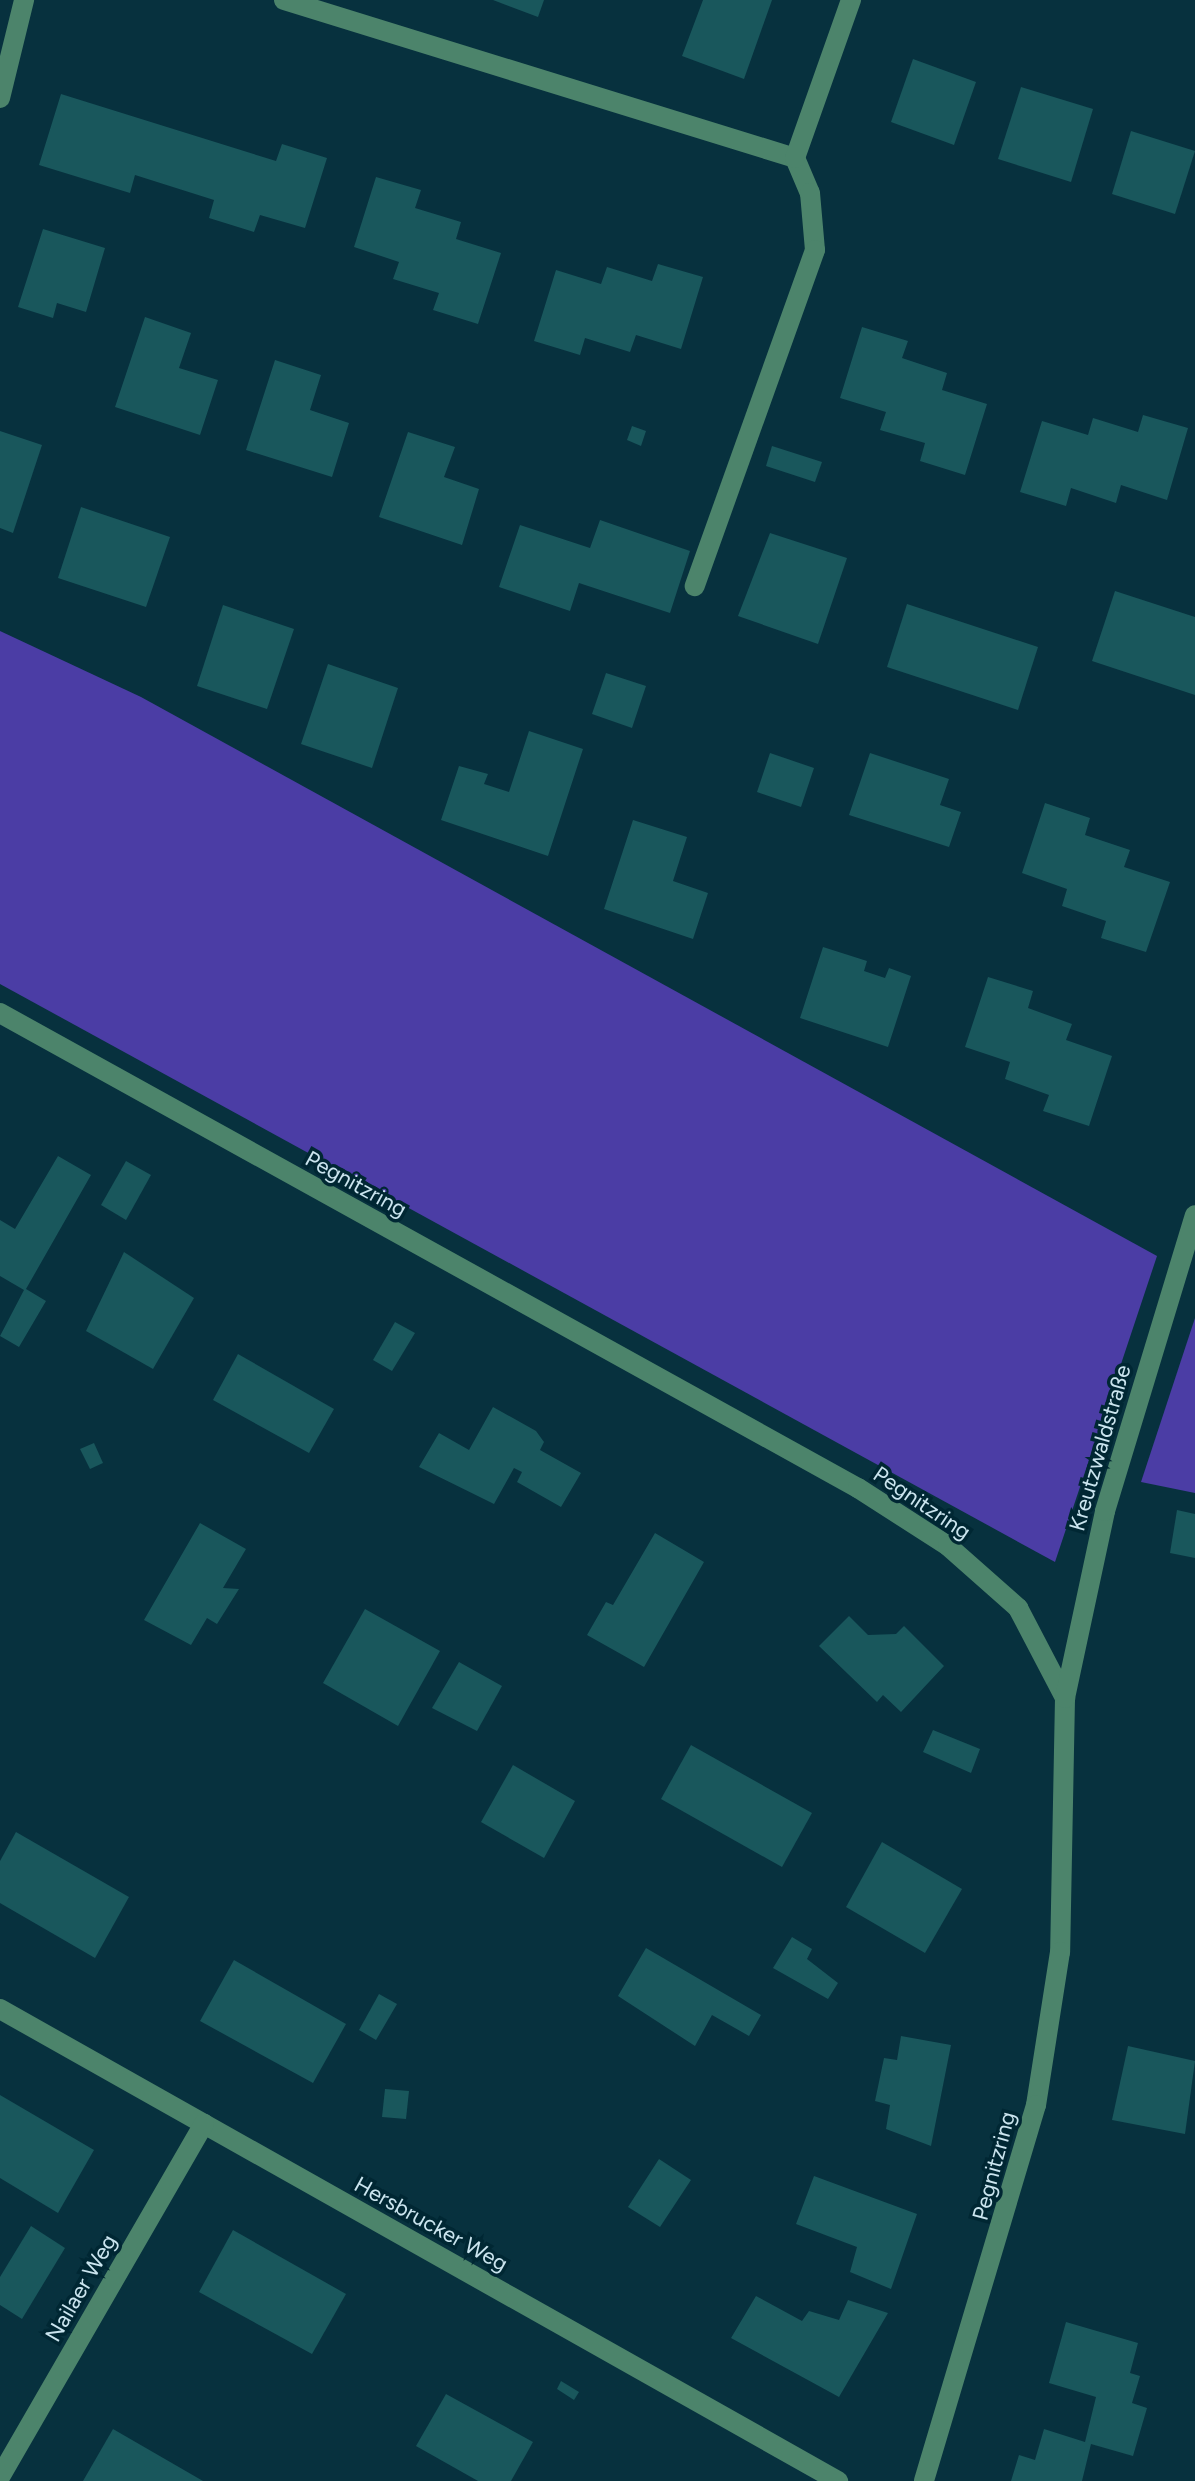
<!DOCTYPE html>
<html>
<head>
<meta charset="utf-8">
<style>
	body { margin:0 }
	#map { position:relative; width:1195px; height:2481px; overflow:hidden; background:#07313e; font-family:Figtree,sans-serif }
	div>[style] { position:absolute }
	.forest>* { inset:0; background:#4b3da5 }
	.building>* { inset:0; background:#19575c }
	.minor>* { height:20px; margin:-10px; padding:0 10px; transform-origin:10px; border-radius:10px; background:#4c846b }
	span { translate:-50% -50%; white-space:nowrap; text-align:center; line-height:1.15; -webkit-text-stroke:7px #002733; paint-order:stroke }
	.street-label { font-size:22px; color:#cbe5ef }
</style>
</head>
<body>
<div id="map">
	<div class="forest">
		<div style="clip-path:polygon(0 631px,141px 697px,1157px 1256px,1055px 1562px,0 984px)"></div>
		<div style="clip-path:polygon(1195px 1318px,1195px 1493px,1141px 1482px)"></div>
	</div>
	<div class="building">
		<div style="clip-path:polygon(493px 0,544px 0,538px 17px)"></div>
		<div style="clip-path:polygon(703px 0,772px 0,744px 79px,682px 56px)"></div>
		<div style="clip-path:polygon(913px 59px,976px 82px,954px 145px,891px 122px)"></div>
		<div style="clip-path:polygon(1021px 87px,1093px 109px,1071px 182px,998px 159px)"></div>
		<div style="clip-path:polygon(61px 94px,276px 161px,282px 144px,327px 158px,305px 228px,260px 215px,254px 232px,209px 218px,214px 200px,135px 175px,130px 193px,39px 165px)"></div>
		<div style="clip-path:polygon(1131px 131px,1195px 151px,1175px 214px,1112px 194px)"></div>
		<div style="clip-path:polygon(376px 177px,421px 190px,415px 208px,461px 222px,456px 239px,501px 253px,478px 324px,433px 310px,439px 293px,393px 279px,399px 262px,354px 247px)"></div>
		<div style="clip-path:polygon(43px 229px,105px 248px,86px 312px,57px 303px,53px 318px,18px 307px)"></div>
		<div style="clip-path:polygon(658px 264px,703px 277px,681px 349px,636px 335px,630px 352px,585px 338px,580px 355px,534px 341px,556px 270px,601px 284px,607px 267px,652px 281px)"></div>
		<div style="clip-path:polygon(145px 317px,191px 333px,179px 368px,218px 380px,200px 435px,115px 407px)"></div>
		<div style="clip-path:polygon(862px 327px,908px 341px,902px 358px,947px 373px,942px 390px,987px 404px,965px 475px,920px 461px,925px 443px,880px 430px,886px 412px,840px 398px)"></div>
		<div style="clip-path:polygon(275px 360px,321px 375px,310px 410px,349px 423px,332px 477px,246px 450px)"></div>
		<div style="clip-path:polygon(1143px 415px,1188px 428px,1167px 500px,1121px 485px,1116px 503px,1071px 488px,1066px 506px,1020px 492px,1042px 421px,1088px 435px,1093px 418px,1138px 432px)"></div>
		<div style="clip-path:polygon(632px 426px,646px 431px,641px 446px,627px 440px)"></div>
		<div style="clip-path:polygon(0 431px,42px 445px,13px 533px,0 528px)"></div>
		<div style="clip-path:polygon(408px 432px,455px 447px,444px 477px,479px 489px,462px 545px,379px 517px)"></div>
		<div style="clip-path:polygon(772px 446px,822px 462px,815px 482px,766px 466px)"></div>
		<div style="clip-path:polygon(81px 507px,170px 537px,146px 607px,58px 578px)"></div>
		<div style="clip-path:polygon(600px 520px,690px 551px,670px 613px,579px 583px,570px 611px,499px 587px,520px 525px,590px 548px)"></div>
		<div style="clip-path:polygon(770px 533px,847px 558px,818px 644px,738px 616px)"></div>
		<div style="clip-path:polygon(1115px 591px,1195px 617px,1195px 695px,1092px 661px)"></div>
		<div style="clip-path:polygon(907px 604px,1038px 647px,1018px 710px,887px 667px)"></div>
		<div style="clip-path:polygon(223px 605px,294px 629px,267px 709px,197px 686px)"></div>
		<div style="clip-path:polygon(328px 664px,398px 688px,372px 768px,301px 744px)"></div>
		<div style="clip-path:polygon(606px 673px,646px 686px,632px 728px,592px 714px)"></div>
		<div style="clip-path:polygon(529px 731px,583px 749px,548px 856px,441px 820px,459px 766px,488px 774px,484px 784px,509px 792px)"></div>
		<div style="clip-path:polygon(770px 753px,814px 768px,801px 807px,757px 792px)"></div>
		<div style="clip-path:polygon(870px 753px,949px 779px,940px 805px,961px 812px,949px 847px,849px 815px)"></div>
		<div style="clip-path:polygon(1045px 803px,1090px 818px,1085px 835px,1130px 850px,1124px 867px,1170px 882px,1146px 952px,1101px 938px,1106px 921px,1062px 906px,1067px 889px,1022px 873px)"></div>
		<div style="clip-path:polygon(633px 820px,687px 837px,673px 881px,708px 893px,693px 939px,604px 909px)"></div>
		<div style="clip-path:polygon(823px 947px,867px 961px,864px 971px,885px 978px,889px 968px,911px 976px,888px 1047px,800px 1018px)"></div>
		<div style="clip-path:polygon(988px 977px,1033px 991px,1028px 1008px,1072px 1024px,1066px 1040px,1112px 1056px,1089px 1126px,1043px 1111px,1049px 1095px,1005px 1079px,1010px 1062px,965px 1047px)"></div>
		<div style="clip-path:polygon(58px 1156px,91px 1175px,26px 1289px,46px 1301px,19px 1347px,0 1336px,24px 1290px,0 1276px,0 1220px,15px 1229px)"></div>
		<div style="clip-path:polygon(126px 1161px,151px 1175px,126px 1220px,101px 1205px)"></div>
		<div style="clip-path:polygon(124px 1252px,194px 1298px,153px 1369px,86px 1331px)"></div>
		<div style="clip-path:polygon(395px 1322px,415px 1333px,392px 1371px,373px 1360px)"></div>
		<div style="clip-path:polygon(238px 1354px,334px 1409px,309px 1453px,213px 1400px)"></div>
		<div style="clip-path:polygon(493px 1407px,536px 1431px,544px 1442px,540px 1450px,581px 1473px,561px 1507px,517px 1482px,522px 1472px,514px 1468px,494px 1504px,419px 1467px,439px 1433px,469px 1450px)"></div>
		<div style="clip-path:polygon(94px 1443px,103px 1463px,90px 1469px,80px 1449px)"></div>
		<div style="clip-path:polygon(1177px 1510px,1195px 1514px,1195px 1558px,1170px 1553px)"></div>
		<div style="clip-path:polygon(200px 1523px,246px 1549px,223px 1588px,239px 1589px,217px 1624px,207px 1618px,191px 1645px,144px 1620px)"></div>
		<div style="clip-path:polygon(655px 1533px,704px 1562px,644px 1667px,587px 1635px,606px 1602px,613px 1605px)"></div>
		<div style="clip-path:polygon(365px 1609px,440px 1651px,398px 1726px,323px 1683px)"></div>
		<div style="clip-path:polygon(849px 1616px,868px 1635px,896px 1634px,904px 1626px,944px 1666px,901px 1712px,883px 1695px,877px 1702px,819px 1646px)"></div>
		<div style="clip-path:polygon(459px 1662px,502px 1686px,477px 1731px,432px 1708px)"></div>
		<div style="clip-path:polygon(933px 1730px,980px 1749px,971px 1773px,923px 1752px)"></div>
		<div style="clip-path:polygon(691px 1745px,812px 1813px,782px 1867px,661px 1799px)"></div>
		<div style="clip-path:polygon(513px 1765px,575px 1801px,544px 1858px,481px 1822px)"></div>
		<div style="clip-path:polygon(16px 1832px,129px 1897px,95px 1958px,0 1903px,0 1861px)"></div>
		<div style="clip-path:polygon(882px 1842px,962px 1889px,925px 1953px,846px 1907px)"></div>
		<div style="clip-path:polygon(792px 1937px,812px 1949px,807px 1959px,838px 1983px,828px 1999px,773px 1968px)"></div>
		<div style="clip-path:polygon(646px 1948px,761px 2015px,749px 2036px,712px 2015px,695px 2046px,618px 1996px)"></div>
		<div style="clip-path:polygon(234px 1960px,346px 2024px,313px 2083px,200px 2021px)"></div>
		<div style="clip-path:polygon(379px 1994px,397px 2004px,376px 2040px,359px 2030px)"></div>
		<div style="clip-path:polygon(901px 2036px,951px 2045px,931px 2146px,886px 2129px,890px 2105px,875px 2101px,884px 2058px,897px 2060px)"></div>
		<div style="clip-path:polygon(1128px 2046px,1195px 2061px,1185px 2134px,1112px 2120px)"></div>
		<div style="clip-path:polygon(385px 2089px,409px 2091px,406px 2119px,382px 2117px)"></div>
		<div style="clip-path:polygon(0 2095px,94px 2150px,58px 2213px,0 2178px)"></div>
		<div style="clip-path:polygon(659px 2159px,691px 2180px,660px 2227px,628px 2207px)"></div>
		<div style="clip-path:polygon(814px 2176px,917px 2214px,891px 2289px,850px 2272px,857px 2247px,796px 2224px)"></div>
		<div style="clip-path:polygon(31px 2226px,65px 2248px,22px 2319px,0 2305px,0 2277px)"></div>
		<div style="clip-path:polygon(233px 2230px,346px 2294px,312px 2354px,199px 2292px)"></div>
		<div style="clip-path:polygon(756px 2296px,802px 2321px,809px 2311px,839px 2320px,848px 2300px,888px 2313px,839px 2397px,731px 2338px)"></div>
		<div style="clip-path:polygon(1066px 2322px,1138px 2343px,1130px 2373px,1140px 2376px,1132px 2403px,1147px 2408px,1133px 2456px,1091px 2444px,1082px 2481px,1011px 2481px,1019px 2455px,1035px 2460px,1044px 2429px,1085px 2442px,1096px 2397px,1049px 2383px)"></div>
		<div style="clip-path:polygon(561px 2381px,579px 2392px,574px 2400px,557px 2389px)"></div>
		<div style="clip-path:polygon(446px 2394px,533px 2442px,511px 2481px,478px 2481px,416px 2446px)"></div>
		<div style="clip-path:polygon(113px 2429px,203px 2481px,83px 2481px)"></div>
	</div>
	<div class="minor">
		<div style="left:284px;top:0;width:535px;rotate:17.18deg"></div>
		<div style="left:795px;top:158px;width:38px;rotate:67deg"></div>
		<div style="left:810px;top:193px;width:57px;rotate:85deg"></div>
		<div style="left:815px;top:250px;width:357px;rotate:109.7deg"></div>
		<div style="left:0;top:98px;width:101px;rotate:-76.2deg"></div>
		<div style="left:795px;top:158px;width:168px;rotate:-70.5deg"></div>
		<div style="left:0;top:1013px;width:981px;rotate:28.97deg"></div>
		<div style="left:858px;top:1488px;width:107px;rotate:32.8deg"></div>
		<div style="left:948px;top:1546px;width:94px;rotate:41.5deg"></div>
		<div style="left:1018px;top:1608px;width:102px;rotate:62.4deg"></div>
		<div style="left:1065px;top:1698px;width:254px;rotate:91.1deg"></div>
		<div style="left:1060px;top:1952px;width:155px;rotate:98.9deg"></div>
		<div style="left:1036px;top:2105px;width:392px;rotate:106.6deg"></div>
		<div style="left:1065px;top:1698px;width:191px;rotate:-77.9deg"></div>
		<div style="left:1105px;top:1511px;width:309px;rotate:-73.1deg"></div>
		<div style="left:0;top:2009px;width:962px;rotate:29.39deg"></div>
		<div style="left:0;top:2477px;width:408px;rotate:-60deg"></div>
	</div>
	<div class="street-label">
		<span style="left:356px;top:1184px;rotate:29deg">Pegnitzring</span>
		<span style="left:1100px;top:1448px;rotate:-74deg">Kreutzwaldstraße</span>
		<span style="left:922px;top:1503px;rotate:34deg">Pegnitzring</span>
		<span style="left:994px;top:2166px;rotate:-75deg">Pegnitzring</span>
		<span style="left:431px;top:2224px;rotate:29deg">Hersbrucker Weg</span>
		<span style="left:81px;top:2288px;rotate:-60deg">Nailaer Weg</span>
	</div>
</div>
</body>
</html>
